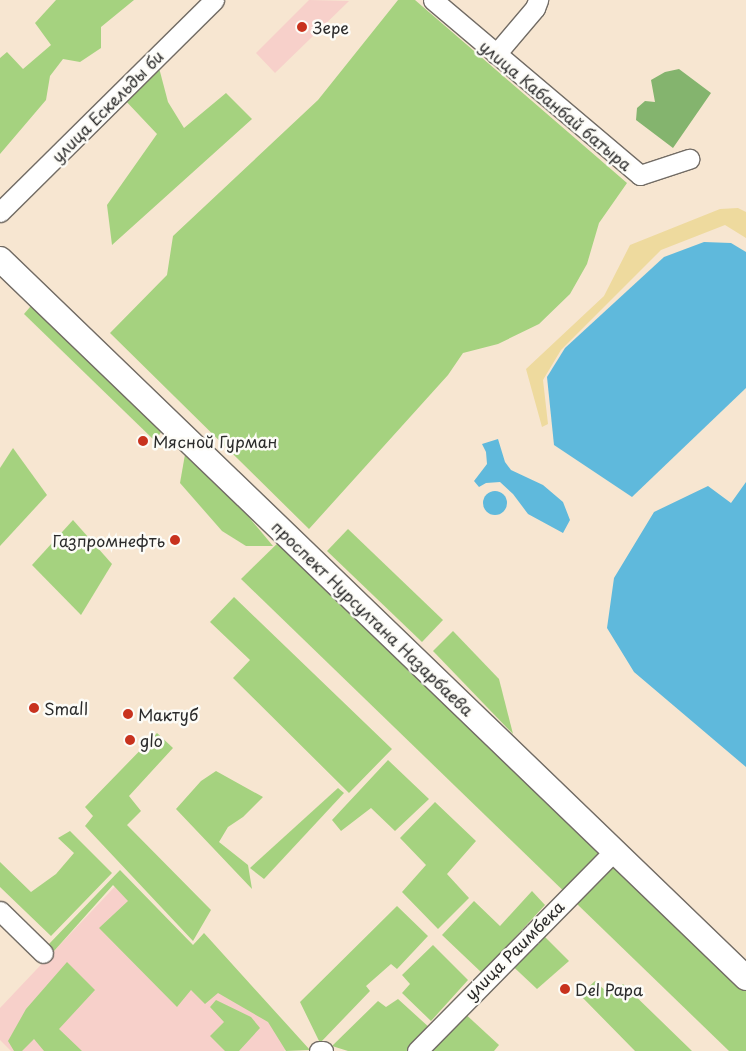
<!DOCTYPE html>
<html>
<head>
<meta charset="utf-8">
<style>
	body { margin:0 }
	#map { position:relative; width:746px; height:1051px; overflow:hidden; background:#f7e6d1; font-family:"Playpen Sans",sans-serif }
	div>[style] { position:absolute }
	.built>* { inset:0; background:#f7d0ca }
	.green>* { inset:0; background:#a5d27f }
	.forest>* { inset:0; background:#84b46e }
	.sand>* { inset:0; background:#eeda9e }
	.water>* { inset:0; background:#5fb9dc }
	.round { border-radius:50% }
	.roads { filter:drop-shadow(1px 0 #726c65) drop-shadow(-1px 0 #726c65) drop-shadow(0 1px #726c65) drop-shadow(0 -1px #726c65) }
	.minor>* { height:19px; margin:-9.5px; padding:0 9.5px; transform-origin:9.5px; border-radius:9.5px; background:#fff }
	.major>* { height:24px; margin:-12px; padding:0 12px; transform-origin:12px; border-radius:12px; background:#fff }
	.dots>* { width:14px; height:14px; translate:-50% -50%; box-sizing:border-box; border:2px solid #fdfcf7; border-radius:50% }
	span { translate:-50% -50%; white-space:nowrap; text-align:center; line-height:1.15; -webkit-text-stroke:5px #fdfcf7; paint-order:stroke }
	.poi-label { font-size:16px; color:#2b2b2b }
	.left { translate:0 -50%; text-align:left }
	.right { translate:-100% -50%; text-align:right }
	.street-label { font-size:16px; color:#2b2b2b }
</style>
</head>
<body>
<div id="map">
	<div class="built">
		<div style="clip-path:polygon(309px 0,349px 1px,275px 73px,256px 53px)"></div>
		<div style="clip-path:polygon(123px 878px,293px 1042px,284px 1051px,11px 1051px,0 1040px,0 1008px)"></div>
	</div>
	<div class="green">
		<div style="clip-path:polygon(56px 0,134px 0,101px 27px,101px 48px,80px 62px,63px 59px,50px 76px,46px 100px,0 154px,0 58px,7px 52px,23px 69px,51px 45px,35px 23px)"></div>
		<div style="clip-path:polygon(398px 0,415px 0,627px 183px,599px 223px,587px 264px,570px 294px,539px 324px,498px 344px,463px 353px,448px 375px,309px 529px,110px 333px,167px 275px,173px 236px,318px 100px)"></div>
		<div style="clip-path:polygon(158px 64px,168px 102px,184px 128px,226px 93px,252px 119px,112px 245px,107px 205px,157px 134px,123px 98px)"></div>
		<div style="clip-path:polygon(36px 300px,166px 425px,155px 441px,24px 314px)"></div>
		<div style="clip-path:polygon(187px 443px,273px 546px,246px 546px,222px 531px,180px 483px)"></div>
		<div style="clip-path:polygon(13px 448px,47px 495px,0 546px,0 468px)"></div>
		<div style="clip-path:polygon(73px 520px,112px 564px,81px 615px,32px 565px)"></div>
		<div style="clip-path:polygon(348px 529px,443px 620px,422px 642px,327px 551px)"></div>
		<div style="clip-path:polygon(286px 535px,746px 978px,746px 1051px,729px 1051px,241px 579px)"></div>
		<div style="clip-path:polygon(234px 597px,392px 749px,349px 793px,233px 678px,250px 660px,210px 622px)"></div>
		<div style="clip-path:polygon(453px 631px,499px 679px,513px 734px,433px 651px)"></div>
		<div style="clip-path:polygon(157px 733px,173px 748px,129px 796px,141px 811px,127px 825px,211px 910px,193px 941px,85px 826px,93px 816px,85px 807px)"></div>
		<div style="clip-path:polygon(388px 760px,429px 799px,395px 831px,371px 808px,341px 831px,332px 820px)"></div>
		<div style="clip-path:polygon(216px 771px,263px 797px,243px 817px,228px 827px,219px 842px,248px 865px,252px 889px,176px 809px,201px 781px)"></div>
		<div style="clip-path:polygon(338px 788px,344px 793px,264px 879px,250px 868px)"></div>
		<div style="clip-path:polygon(435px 802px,476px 841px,447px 874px,469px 898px,438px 929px,402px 892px,426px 865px,400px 838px)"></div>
		<div style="clip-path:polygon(70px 831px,112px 873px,51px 936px,0 887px,0 862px,31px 892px,56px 874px,74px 853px,58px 838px)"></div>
		<div style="clip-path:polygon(120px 870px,193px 945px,204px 933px,310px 1050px,286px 1051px,268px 1022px,218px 993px,205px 1004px,191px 990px,177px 1007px,99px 928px,128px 901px,113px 885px,54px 951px,49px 944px)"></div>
		<div style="clip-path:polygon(532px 891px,545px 905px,482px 973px,442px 935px,474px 901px,500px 926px)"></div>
		<div style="clip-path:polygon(397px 906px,428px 936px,397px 969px,391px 964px,366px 986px,370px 991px,320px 1043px,300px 1002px)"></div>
		<div style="clip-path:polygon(535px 927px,569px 961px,537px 989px,506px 960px)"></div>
		<div style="clip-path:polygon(433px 945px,468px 980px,431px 1021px,402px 993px,410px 984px,402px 975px)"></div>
		<div style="clip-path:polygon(67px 962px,95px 990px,59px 1029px,82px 1051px,44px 1051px,34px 1039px,22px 1051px,14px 1051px,8px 1041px,26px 1009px)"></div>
		<div style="clip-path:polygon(595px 981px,610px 995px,623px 984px,692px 1051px,635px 1051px,580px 995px)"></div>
		<div style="clip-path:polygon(398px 999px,431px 1029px,412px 1051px,348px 1051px,332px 1046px,378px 1001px,386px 1007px)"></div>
		<div style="clip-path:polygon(216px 1000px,251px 1017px,260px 1028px,239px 1051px,225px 1051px,210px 1036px,224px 1022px,210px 1007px)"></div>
		<div style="clip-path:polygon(461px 1010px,499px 1045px,494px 1051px,423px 1051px)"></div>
	</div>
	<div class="forest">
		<div style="clip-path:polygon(679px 69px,711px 93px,673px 148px,636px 120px,637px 108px,645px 101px,655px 102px,651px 80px,665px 72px)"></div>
	</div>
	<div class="sand">
		<div style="clip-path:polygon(738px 208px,746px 212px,746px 238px,725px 225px,661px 250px,561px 350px,543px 380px,548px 424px,542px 427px,526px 369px,604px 296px,630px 245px,720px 209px)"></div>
	</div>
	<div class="water">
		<div style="clip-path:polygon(704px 242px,731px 243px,746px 252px,746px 388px,632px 497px,554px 445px,547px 377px,565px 348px,664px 257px)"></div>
		<div style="clip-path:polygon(498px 439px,505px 462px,511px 470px,543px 485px,563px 502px,570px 520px,563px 533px,528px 514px,513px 494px,500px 482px,486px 483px,479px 487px,474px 481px,487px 464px,486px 452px,482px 444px)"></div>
		<div style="clip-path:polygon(746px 482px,746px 767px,634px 672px,607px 628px,614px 578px,654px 512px,708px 486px,731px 503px)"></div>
		<div class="round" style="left:483px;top:491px;width:24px;height:24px"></div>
	</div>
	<div class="roads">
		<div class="minor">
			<div style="left:433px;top:0;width:271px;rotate:40.2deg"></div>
			<div style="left:640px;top:175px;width:52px;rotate:-18.1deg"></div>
			<div style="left:496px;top:54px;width:60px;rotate:-49.7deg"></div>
			<div style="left:535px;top:8px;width:9px;rotate:-69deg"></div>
			<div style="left:0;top:212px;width:301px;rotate:-44.7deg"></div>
			<div style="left:0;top:911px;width:60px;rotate:44.3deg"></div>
			<div style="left:319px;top:1051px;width:4px"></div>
			<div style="left:417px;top:1051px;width:281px;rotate:-45.4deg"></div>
		</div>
		<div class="major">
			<div style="left:0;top:259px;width:1036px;rotate:43.94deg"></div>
		</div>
	</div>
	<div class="dots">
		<div style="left:302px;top:27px;background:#c8321e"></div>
		<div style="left:143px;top:441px;background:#c8321e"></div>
		<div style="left:175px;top:540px;background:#c8321e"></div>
		<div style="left:34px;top:708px;background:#c8321e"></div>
		<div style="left:128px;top:714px;background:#c8321e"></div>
		<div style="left:130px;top:740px;background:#c8321e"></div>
		<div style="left:565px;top:989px;background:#c8321e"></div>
	</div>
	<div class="poi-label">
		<span class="left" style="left:313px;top:27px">Зере</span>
		<span class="left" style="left:153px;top:441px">Мясной Гурман</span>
		<span class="right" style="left:165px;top:540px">Газпромнефть</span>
		<span class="left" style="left:44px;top:708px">Small</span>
		<span class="left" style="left:138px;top:714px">Мактуб</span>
		<span class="left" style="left:140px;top:740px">glo</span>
		<span class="left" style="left:575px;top:989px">Del Papa</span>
	</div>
	<div class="street-label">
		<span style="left:556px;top:105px;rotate:40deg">улица Кабанбай батыра</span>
		<span style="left:107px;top:106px;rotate:-45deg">улица Ескельды би</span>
		<span style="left:373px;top:618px;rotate:44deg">проспект Нурсултана Назарбаева</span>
		<span style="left:514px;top:950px;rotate:-45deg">улица Раимбека</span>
	</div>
</div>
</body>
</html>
